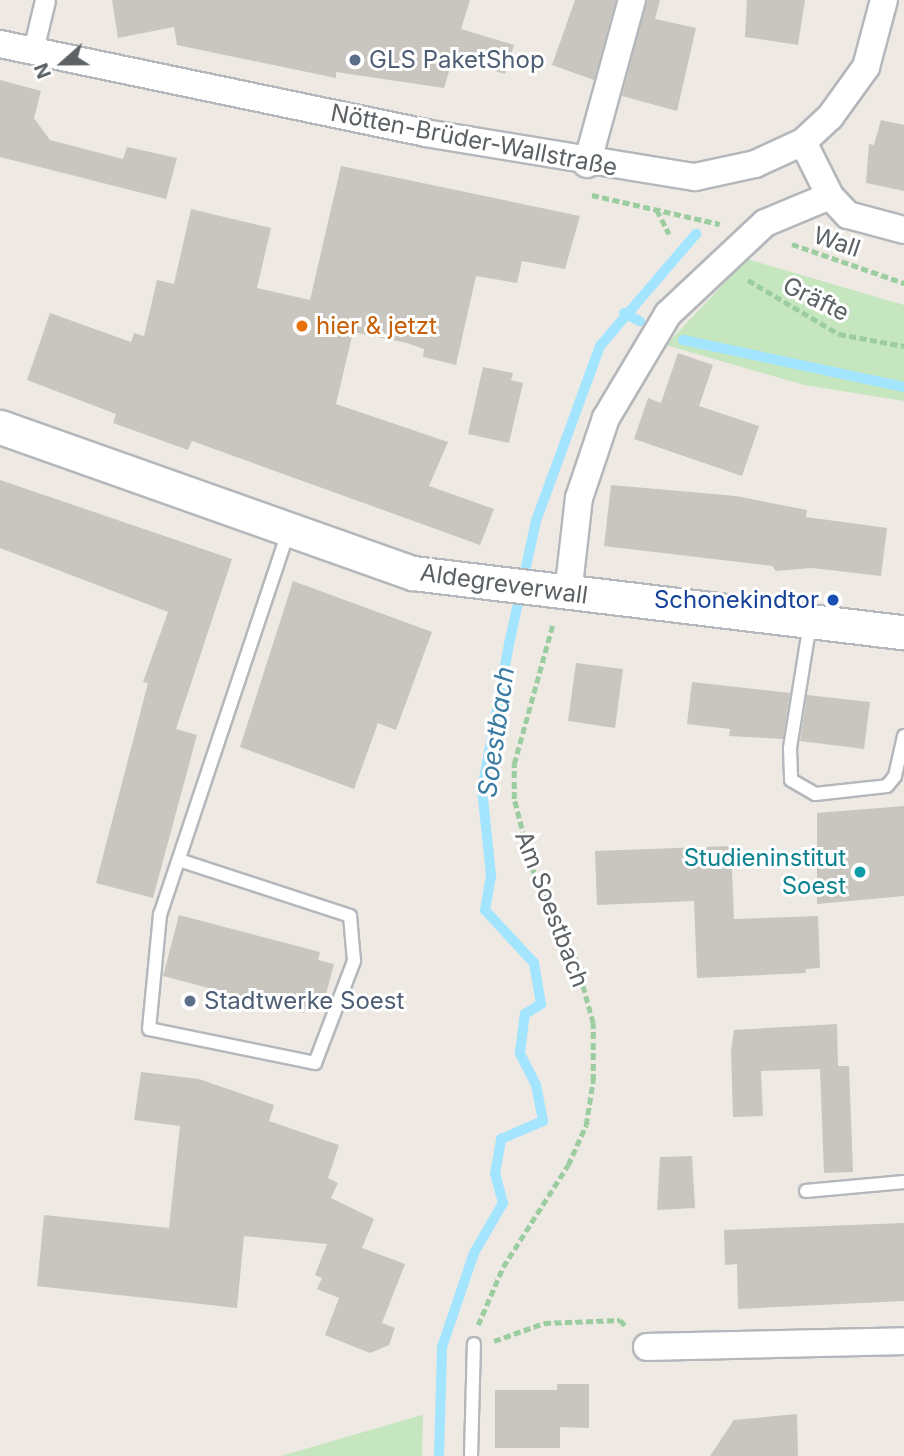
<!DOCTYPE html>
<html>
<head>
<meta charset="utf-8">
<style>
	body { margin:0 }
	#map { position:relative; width:904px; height:1456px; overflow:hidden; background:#eeeae3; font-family:Inter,sans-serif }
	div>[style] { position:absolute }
	.green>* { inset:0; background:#c5e6bf }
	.stream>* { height:10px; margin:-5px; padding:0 5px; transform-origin:5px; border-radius:5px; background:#a3e4ff }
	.building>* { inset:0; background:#c9c5bf }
	.path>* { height:4.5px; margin-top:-2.25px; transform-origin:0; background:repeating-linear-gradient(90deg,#9bcda1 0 7px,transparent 0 10.5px) }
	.roads { filter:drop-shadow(2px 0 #b4b7bb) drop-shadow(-2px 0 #b4b7bb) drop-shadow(0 2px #b4b7bb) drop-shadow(0 -2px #b4b7bb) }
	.service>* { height:12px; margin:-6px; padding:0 6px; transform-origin:6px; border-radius:6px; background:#fff }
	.pedestrian>* { height:19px; margin:-9.5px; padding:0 9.5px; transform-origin:9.5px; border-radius:9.5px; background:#fff }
	.minor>* { height:26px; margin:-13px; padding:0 13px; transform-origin:13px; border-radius:13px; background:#fff }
	.tertiary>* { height:33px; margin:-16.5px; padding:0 16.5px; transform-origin:16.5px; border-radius:16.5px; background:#fff }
	.dots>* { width:19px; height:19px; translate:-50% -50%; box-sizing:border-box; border:4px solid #fff; border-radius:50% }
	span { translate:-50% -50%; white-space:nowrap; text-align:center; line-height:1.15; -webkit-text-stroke:6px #fff; paint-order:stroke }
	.service-label { font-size:24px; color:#4e5e75 }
	.left { translate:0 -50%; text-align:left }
	.street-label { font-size:24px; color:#5b6164 }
	.food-label { font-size:24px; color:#c56008 }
	.transit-label { font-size:24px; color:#164399 }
	.right { translate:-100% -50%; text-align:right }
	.culture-label { font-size:24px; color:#0d838f }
	.water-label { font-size:26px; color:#397ba1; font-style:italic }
	.north { position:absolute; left:28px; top:28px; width:70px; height:70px; -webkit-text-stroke:5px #fff; paint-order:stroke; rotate:249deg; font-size:19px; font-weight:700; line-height:28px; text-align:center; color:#5b6164 }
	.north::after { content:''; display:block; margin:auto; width:24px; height:32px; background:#5b6164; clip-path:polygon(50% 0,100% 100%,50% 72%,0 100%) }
</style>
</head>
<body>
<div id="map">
	<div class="green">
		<div style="clip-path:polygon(747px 259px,904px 305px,904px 401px,804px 385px,666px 345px)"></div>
		<div style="clip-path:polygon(423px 1415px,422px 1456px,281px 1456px,422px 1415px)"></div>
	</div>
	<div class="stream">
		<div style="left:624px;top:313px;width:18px;rotate:27deg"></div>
		<div style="left:683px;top:340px;width:226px;rotate:12deg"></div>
		<div style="left:439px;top:1456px;width:109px;rotate:-88.4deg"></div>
		<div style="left:442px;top:1347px;width:99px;rotate:-71.2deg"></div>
		<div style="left:474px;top:1253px;width:58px;rotate:-59.9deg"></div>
		<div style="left:503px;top:1203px;width:30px;rotate:-105deg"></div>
		<div style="left:495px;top:1174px;width:36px;rotate:-80deg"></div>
		<div style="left:501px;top:1139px;width:46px;rotate:-23.2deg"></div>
		<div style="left:543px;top:1121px;width:37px;rotate:-101deg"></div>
		<div style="left:536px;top:1085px;width:36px;rotate:-117deg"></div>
		<div style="left:520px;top:1053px;width:39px;rotate:-83deg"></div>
		<div style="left:525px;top:1014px;width:19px;rotate:-32deg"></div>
		<div style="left:541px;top:1004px;width:42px;rotate:-99.7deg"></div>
		<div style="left:534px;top:963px;width:72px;rotate:-132.8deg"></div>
		<div style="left:485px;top:910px;width:36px;rotate:-80deg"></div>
		<div style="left:491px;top:875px;width:85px;rotate:-96deg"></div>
		<div style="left:482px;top:790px;width:148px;rotate:-79.5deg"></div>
		<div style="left:509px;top:644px;width:126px;rotate:-77.6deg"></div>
		<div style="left:536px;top:521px;width:186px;rotate:-69.9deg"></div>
		<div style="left:600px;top:346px;width:148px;rotate:-49.4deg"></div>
	</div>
	<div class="building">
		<div style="clip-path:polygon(112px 0,470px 0,461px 29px,514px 45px,505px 74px,453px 58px,444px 88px,336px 72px,336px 78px,177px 45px,174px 27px,118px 38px)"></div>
		<div style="clip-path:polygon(575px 0,616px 0,594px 80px,552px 65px)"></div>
		<div style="clip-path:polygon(647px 0,660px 0,655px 19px,696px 28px,677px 111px,622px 96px)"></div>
		<div style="clip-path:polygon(747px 0,805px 0,798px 45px,745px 37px)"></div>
		<div style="clip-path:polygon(0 80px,41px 91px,34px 118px,50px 140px,123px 159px,127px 147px,177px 158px,166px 199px,0 157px)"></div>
		<div style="clip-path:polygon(881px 120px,904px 125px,904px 191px,866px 183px,869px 144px,874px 145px)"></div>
		<div style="clip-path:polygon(341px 166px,580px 216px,565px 269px,522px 261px,517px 283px,476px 276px,456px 365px,423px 357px,424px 349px,407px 343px,353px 332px,336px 404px,448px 442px,429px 486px,494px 509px,480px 545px,192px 441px,188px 450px,113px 423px,116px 414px,27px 380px,50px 313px,131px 342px,134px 333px,144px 336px,157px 280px,174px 284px,191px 209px,271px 228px,257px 288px,310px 300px)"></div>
		<div style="clip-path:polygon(678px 353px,713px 365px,699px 406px,759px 426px,742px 476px,634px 439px,648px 398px,661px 403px)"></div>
		<div style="clip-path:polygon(483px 367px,513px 373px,511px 380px,523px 383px,509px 443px,468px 434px)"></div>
		<div style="clip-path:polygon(0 480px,232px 559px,176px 729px,197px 735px,153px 898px,96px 883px,148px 683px,143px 682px,168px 612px,0 548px)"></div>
		<div style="clip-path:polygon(611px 485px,736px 496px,807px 510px,806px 517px,887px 528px,881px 576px,812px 568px,776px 571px,772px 566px,604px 546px)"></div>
		<div style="clip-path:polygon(293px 581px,432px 632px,396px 730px,378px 723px,354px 789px,240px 747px)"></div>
		<div style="clip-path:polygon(576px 663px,623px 669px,615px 728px,568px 721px)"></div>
		<div style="clip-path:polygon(692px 682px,790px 693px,783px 739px,729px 736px,730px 729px,687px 724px)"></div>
		<div style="clip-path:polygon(807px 695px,870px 702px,864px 749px,800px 741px)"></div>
		<div style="clip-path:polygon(904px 806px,904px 896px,817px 904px,817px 813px)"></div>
		<div style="clip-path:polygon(731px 846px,734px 919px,818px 916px,820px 968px,806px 969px,806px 973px,697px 978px,694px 901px,597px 905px,595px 851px)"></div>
		<div style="clip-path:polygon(179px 915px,320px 952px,318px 960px,334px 964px,322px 1009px,306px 1005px,304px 1013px,163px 976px)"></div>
		<div style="clip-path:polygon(837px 1024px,838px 1066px,849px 1066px,853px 1172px,824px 1173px,820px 1069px,761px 1071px,763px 1116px,733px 1117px,731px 1050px,734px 1030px)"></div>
		<div style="clip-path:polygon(141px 1072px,199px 1079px,274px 1105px,269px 1121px,339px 1145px,328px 1178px,338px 1183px,331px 1198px,374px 1219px,362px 1248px,405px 1264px,382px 1323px,395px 1328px,389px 1345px,370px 1353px,325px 1335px,339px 1298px,317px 1289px,322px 1278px,315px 1275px,327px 1244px,244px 1236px,237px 1308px,37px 1286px,44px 1215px,169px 1228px,180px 1126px,134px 1120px)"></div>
		<div style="clip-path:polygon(692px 1156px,695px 1208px,657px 1210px,660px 1157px)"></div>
		<div style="clip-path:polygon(904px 1223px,904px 1301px,738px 1309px,737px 1264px,725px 1265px,724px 1230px)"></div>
		<div style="clip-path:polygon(557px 1384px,589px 1384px,589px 1428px,560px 1427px,560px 1448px,495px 1448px,495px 1390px,557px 1390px)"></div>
		<div style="clip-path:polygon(797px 1414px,798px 1456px,710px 1456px,734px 1420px)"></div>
	</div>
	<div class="path">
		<div style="left:592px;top:195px;width:131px;rotate:12.8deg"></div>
		<div style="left:657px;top:210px;width:27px;rotate:63deg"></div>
		<div style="left:792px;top:244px;width:119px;rotate:19.2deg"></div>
		<div style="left:748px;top:280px;width:106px;rotate:30.7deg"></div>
		<div style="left:839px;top:334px;width:66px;rotate:10.5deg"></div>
		<div style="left:478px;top:1325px;width:63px;rotate:-66.7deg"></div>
		<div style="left:503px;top:1267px;width:121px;rotate:-57.5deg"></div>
		<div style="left:568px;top:1165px;width:44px;rotate:-65.8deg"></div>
		<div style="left:586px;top:1125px;width:45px;rotate:-81deg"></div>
		<div style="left:593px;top:1081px;width:58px;rotate:-90deg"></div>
		<div style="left:593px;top:1023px;width:67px;rotate:-105.5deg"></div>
		<div style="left:575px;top:958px;width:99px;rotate:-115.8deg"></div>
		<div style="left:532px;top:869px;width:72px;rotate:-104.4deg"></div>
		<div style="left:514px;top:799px;width:35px;rotate:-90deg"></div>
		<div style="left:514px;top:764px;width:146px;rotate:-74.5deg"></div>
		<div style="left:494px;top:1341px;width:53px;rotate:-19.8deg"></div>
		<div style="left:544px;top:1323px;width:76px;rotate:-2.3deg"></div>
		<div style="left:620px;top:1320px;width:10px;rotate:45deg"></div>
	</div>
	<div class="roads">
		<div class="service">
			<div style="left:810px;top:623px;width:127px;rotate:99.1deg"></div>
			<div style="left:790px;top:748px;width:32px;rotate:88deg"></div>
			<div style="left:791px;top:780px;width:28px;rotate:30deg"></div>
			<div style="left:815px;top:794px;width:72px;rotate:-6.3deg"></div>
			<div style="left:887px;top:786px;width:13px;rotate:-51deg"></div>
			<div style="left:895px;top:776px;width:41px;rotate:-77.3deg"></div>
			<div style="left:179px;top:860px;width:180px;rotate:18.1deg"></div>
			<div style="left:350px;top:916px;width:45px;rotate:84.9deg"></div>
			<div style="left:354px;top:961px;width:109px;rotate:110.9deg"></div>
			<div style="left:315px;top:1063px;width:169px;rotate:-168.4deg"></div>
			<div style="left:149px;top:1029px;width:115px;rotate:-84.5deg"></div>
			<div style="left:160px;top:915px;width:407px;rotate:-71.5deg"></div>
			<div style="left:806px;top:1191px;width:98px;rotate:-5.2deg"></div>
			<div style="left:471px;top:1456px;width:112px;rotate:-88.5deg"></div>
		</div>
		<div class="pedestrian">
			<div style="left:33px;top:50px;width:51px;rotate:-76.5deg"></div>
		</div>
		<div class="minor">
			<div style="left:0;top:44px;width:434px;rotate:11.8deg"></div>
			<div style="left:425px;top:133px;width:274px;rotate:9.3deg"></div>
			<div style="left:695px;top:177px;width:61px;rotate:-12.2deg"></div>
			<div style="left:755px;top:164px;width:53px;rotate:-24.6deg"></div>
			<div style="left:803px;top:142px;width:37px;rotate:-43deg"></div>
			<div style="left:830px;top:117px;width:62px;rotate:-54.2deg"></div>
			<div style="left:866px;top:67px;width:69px;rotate:-75deg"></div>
			<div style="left:803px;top:142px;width:60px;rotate:63.4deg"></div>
			<div style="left:830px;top:196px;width:26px;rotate:47deg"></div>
			<div style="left:848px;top:215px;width:58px;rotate:15deg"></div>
			<div style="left:587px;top:164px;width:170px;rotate:-74.7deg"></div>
			<div style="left:568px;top:594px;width:97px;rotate:-83.5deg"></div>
			<div style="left:579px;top:498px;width:84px;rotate:-71.4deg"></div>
			<div style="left:606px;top:418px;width:121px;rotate:-59.2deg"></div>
			<div style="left:668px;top:314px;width:133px;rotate:-43.2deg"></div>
			<div style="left:765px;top:223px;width:70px;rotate:-22.6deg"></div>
			<div style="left:647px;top:1347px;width:257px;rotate:-1.3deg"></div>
		</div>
		<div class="tertiary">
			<div style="left:0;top:427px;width:438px;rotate:19.5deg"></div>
			<div style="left:413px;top:573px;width:495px;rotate:6.9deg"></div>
		</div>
	</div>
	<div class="dots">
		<div style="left:355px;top:60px;background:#5c6f8a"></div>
		<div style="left:302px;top:326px;background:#e8710a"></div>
		<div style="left:833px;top:600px;background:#1a4fb4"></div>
		<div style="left:860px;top:872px;background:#0f9aa8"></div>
		<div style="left:190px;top:1001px;background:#5c6f8a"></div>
	</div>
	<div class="service-label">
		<span class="left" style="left:369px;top:60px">GLS PaketShop</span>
		<span class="left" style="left:204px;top:1001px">Stadtwerke Soest</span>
	</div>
	<div class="street-label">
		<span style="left:474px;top:140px;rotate:11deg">Nötten-Brüder-Wallstraße</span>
		<span style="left:837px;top:242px;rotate:19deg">Wall</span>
		<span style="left:816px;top:299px;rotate:26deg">Gräfte</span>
		<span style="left:504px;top:584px;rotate:8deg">Aldegreverwall</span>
		<span style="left:552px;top:909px;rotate:69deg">Am Soestbach</span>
	</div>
	<div class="food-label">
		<span class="left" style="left:316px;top:326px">hier &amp; jetzt</span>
	</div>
	<div class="transit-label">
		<span class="right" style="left:819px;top:600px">Schonekindtor</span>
	</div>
	<div class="culture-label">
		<span class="right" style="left:846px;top:872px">Studieninstitut<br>Soest</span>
	</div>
	<div class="water-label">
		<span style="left:496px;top:732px;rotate:-82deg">Soestbach</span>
	</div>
	<div class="north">N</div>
</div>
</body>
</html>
